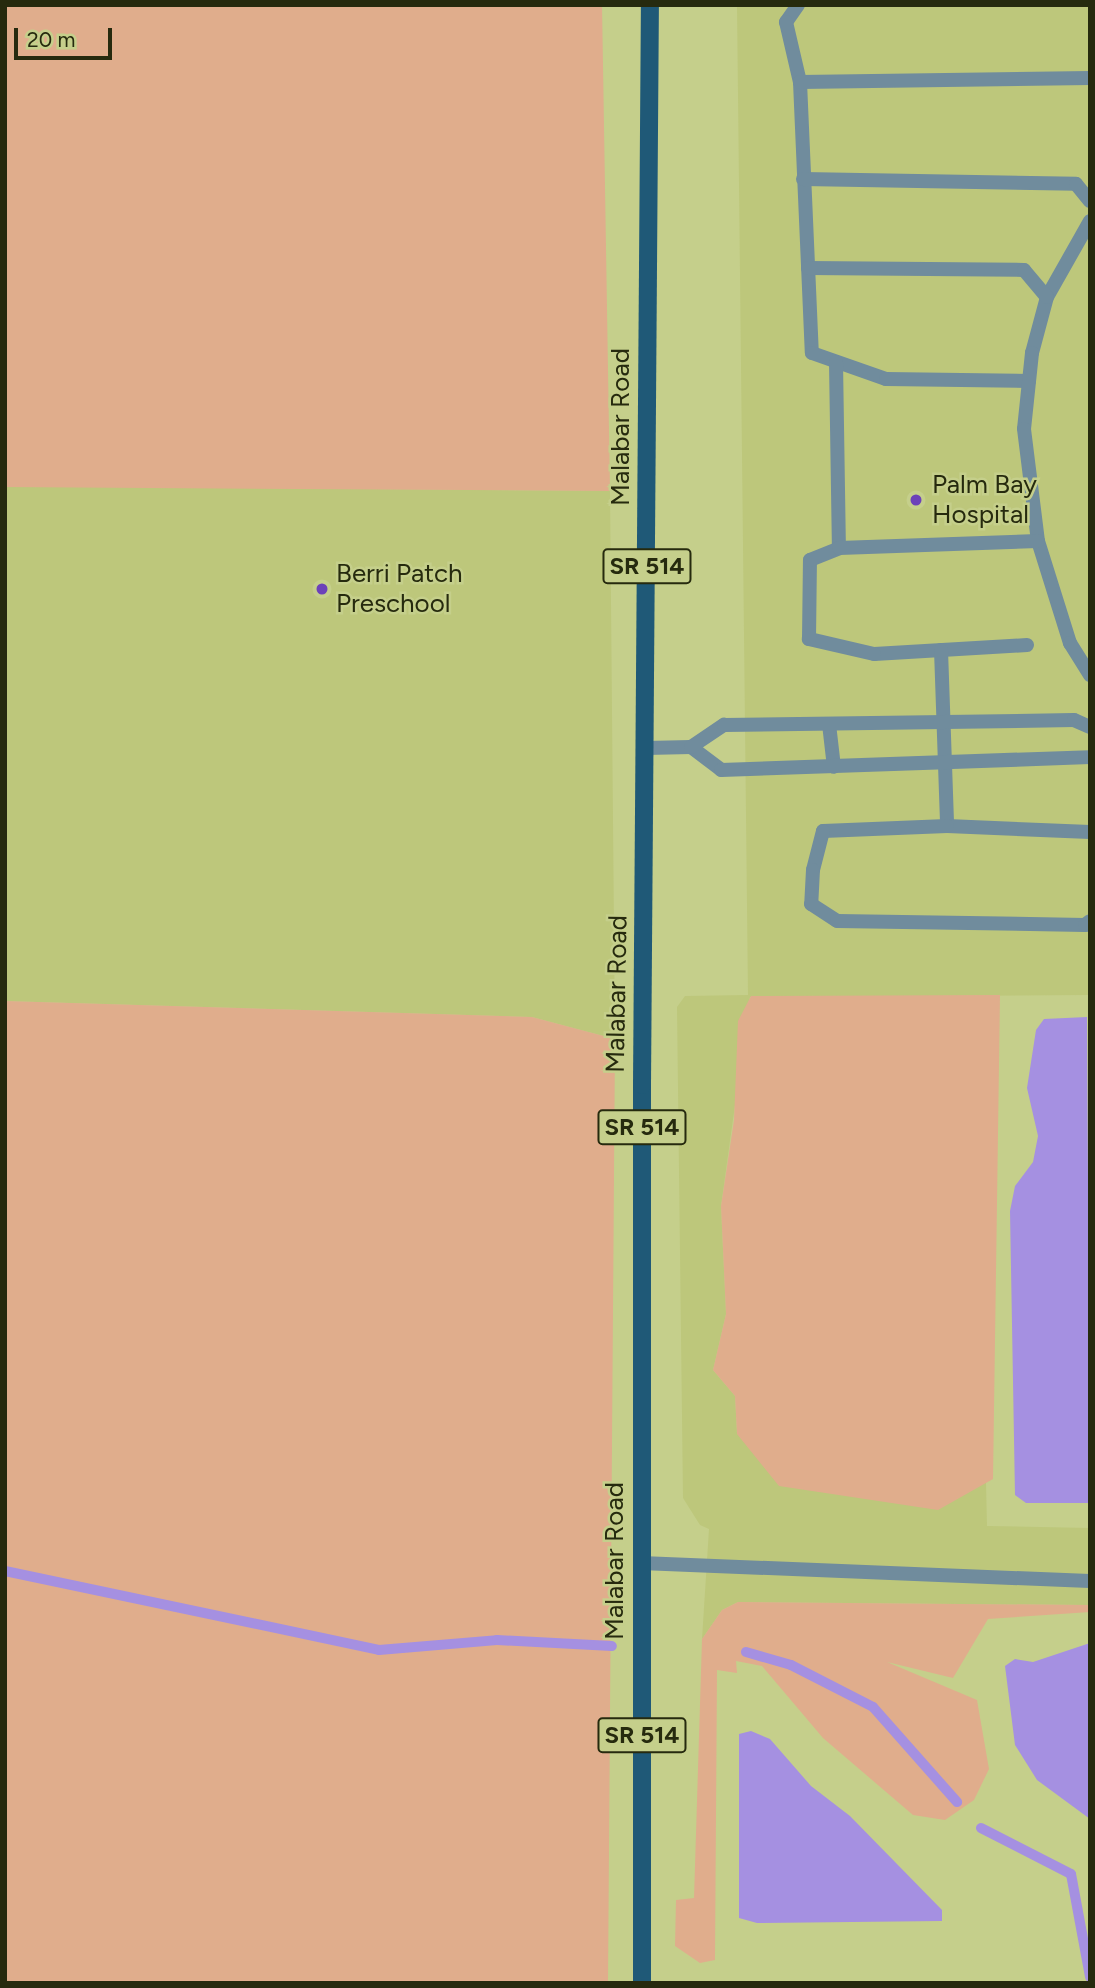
<!DOCTYPE html>
<html>
<head>
<meta charset="utf-8">
<style>
	body { margin:0 }
	#map { position:relative; width:1095px; height:1988px; overflow:hidden; background:#c5cf8b; font-family:Figtree,sans-serif }
	div>[style] { position:absolute }
	.built>* { inset:0; background:#bdc77b }
	.green>* { inset:0; background:#e0ad8c }
	.water>* { inset:0; background:#a590e1 }
	.stream>* { height:10px; margin:-5px; padding:0 5px; transform-origin:5px; border-radius:5px; background:#a590e1 }
	.service>* { height:14px; margin:-7px; padding:0 7px; transform-origin:7px; border-radius:7px; background:#708c9d }
	.primary>* { height:18px; margin:-9px; padding:0 9px; transform-origin:9px; border-radius:9px; background:#1f5977 }
	.dots>* { width:19px; height:19px; translate:-50% -50%; box-sizing:border-box; border:4px solid #c5cf8b; border-radius:50% }
	span { translate:-50% -50%; white-space:nowrap; text-align:center; line-height:1.15; -webkit-text-stroke:5px #c5cf8b; paint-order:stroke }
	.shield-label span { padding:2px 5px; background:#c5cf8b; border:2px solid; border-radius:5px; -webkit-text-stroke-width:0 }
	.shield-label { font-size:24px; color:#262a0e; font-weight:700 }
	.street-label { font-size:26px; color:#262a0e }
	.poi-label { font-size:26px; color:#262a0e }
	.left { translate:0 -50%; text-align:left }
	.frame { position:absolute; inset:0; border:7px solid #262a0e; pointer-events:none }
	.scale { position:absolute; left:14px; top:28px; width:98px; height:32px; box-sizing:border-box; border:4px solid #262a0e; border-top:0; padding-left:9px; font-size:21px; line-height:24px; white-space:nowrap; color:#262a0e; -webkit-text-stroke:5px #c5cf8b; paint-order:stroke }
</style>
</head>
<body>
<div id="map">
	<div class="built">
		<div style="clip-path:polygon(737px 5px,1090px 5px,1090px 995px,750px 997px,721px 1206px,726px 1314px,713px 1370px,735px 1396px,737px 1434px,986px 1483px,987px 1526px,1090px 1528px,1090px 1605px,738px 1602px,722px 1610px,702px 1639px,709px 1529px,700px 1525px,683px 1498px,677px 1007px,685px 996px,748px 995px)"></div>
		<div style="clip-path:polygon(5px 486px,610px 491px,615px 1039px,532px 1017px,5px 1001px)"></div>
	</div>
	<div class="green">
		<div style="clip-path:polygon(5px 5px,602px 5px,610px 491px,5px 487px)"></div>
		<div style="clip-path:polygon(1000px 995px,993px 1479px,938px 1510px,779px 1486px,737px 1434px,735px 1396px,713px 1370px,726px 1314px,721px 1206px,734px 1120px,738px 1021px,751px 996px)"></div>
		<div style="clip-path:polygon(5px 1001px,532px 1017px,615px 1039px,608px 1983px,5px 1983px)"></div>
		<div style="clip-path:polygon(738px 1602px,1090px 1605px,1090px 1612px,988px 1619px,953px 1678px,887px 1662px,977px 1700px,989px 1769px,974px 1800px,945px 1820px,913px 1815px,823px 1738px,762px 1666px,736px 1661px,737px 1673px,717px 1670px,715px 1960px,700px 1963px,675px 1946px,676px 1900px,694px 1898px,702px 1639px,722px 1610px)"></div>
	</div>
	<div class="water">
		<div style="clip-path:polygon(1087px 1017px,1090px 1503px,1026px 1503px,1015px 1495px,1010px 1211px,1015px 1186px,1033px 1162px,1038px 1136px,1027px 1088px,1036px 1030px,1044px 1019px)"></div>
		<div style="clip-path:polygon(1090px 1643px,1090px 1819px,1037px 1780px,1015px 1745px,1005px 1666px,1015px 1659px,1033px 1662px)"></div>
		<div style="clip-path:polygon(751px 1731px,770px 1739px,811px 1786px,850px 1816px,942px 1910px,942px 1921px,757px 1923px,739px 1918px,739px 1734px)"></div>
	</div>
	<div class="stream">
		<div style="left:5px;top:1571px;width:382px;rotate:11.9deg"></div>
		<div style="left:379px;top:1650px;width:118px;rotate:-4.8deg"></div>
		<div style="left:497px;top:1640px;width:115px;rotate:3deg"></div>
		<div style="left:746px;top:1652px;width:47px;rotate:16.1deg"></div>
		<div style="left:791px;top:1665px;width:92px;rotate:27.1deg"></div>
		<div style="left:873px;top:1707px;width:127px;rotate:48.5deg"></div>
		<div style="left:981px;top:1828px;width:101px;rotate:27.1deg"></div>
		<div style="left:1071px;top:1874px;width:105px;rotate:79.5deg"></div>
	</div>
	<div class="service">
		<div style="left:798px;top:5px;width:21px;rotate:125deg"></div>
		<div style="left:786px;top:22px;width:62px;rotate:76.9deg"></div>
		<div style="left:800px;top:82px;width:271px;rotate:87.5deg"></div>
		<div style="left:812px;top:353px;width:78px;rotate:19.4deg"></div>
		<div style="left:886px;top:379px;width:143px;rotate:0.8deg"></div>
		<div style="left:800px;top:82px;width:290px;rotate:-0.8deg"></div>
		<div style="left:803px;top:179px;width:273px;rotate:1deg"></div>
		<div style="left:1076px;top:184px;width:22px;rotate:51deg"></div>
		<div style="left:1090px;top:221px;width:87px;rotate:119.5deg"></div>
		<div style="left:1047px;top:297px;width:58px;rotate:105deg"></div>
		<div style="left:1032px;top:353px;width:76px;rotate:96deg"></div>
		<div style="left:1024px;top:429px;width:113px;rotate:82.9deg"></div>
		<div style="left:1038px;top:541px;width:107px;rotate:72.6deg"></div>
		<div style="left:1070px;top:643px;width:38px;rotate:58deg"></div>
		<div style="left:808px;top:268px;width:216px;rotate:0.5deg"></div>
		<div style="left:1024px;top:270px;width:35px;rotate:50deg"></div>
		<div style="left:836px;top:362px;width:186px;rotate:89.1deg"></div>
		<div style="left:1027px;top:645px;width:153px;rotate:176.6deg"></div>
		<div style="left:874px;top:654px;width:67px;rotate:-167deg"></div>
		<div style="left:809px;top:639px;width:79px;rotate:-89.3deg"></div>
		<div style="left:810px;top:560px;width:31px;rotate:-22deg"></div>
		<div style="left:839px;top:548px;width:199px;rotate:-2deg"></div>
		<div style="left:941px;top:650px;width:176px;rotate:88deg"></div>
		<div style="left:829px;top:724px;width:43px;rotate:83.4deg"></div>
		<div style="left:691px;top:747px;width:38px;rotate:37deg"></div>
		<div style="left:721px;top:770px;width:369px;rotate:-2deg"></div>
		<div style="left:646px;top:748px;width:45px;rotate:-1.3deg"></div>
		<div style="left:691px;top:747px;width:40px;rotate:-34deg"></div>
		<div style="left:724px;top:725px;width:350px;rotate:-0.8deg"></div>
		<div style="left:1074px;top:720px;width:17px;rotate:24deg"></div>
		<div style="left:1090px;top:832px;width:143px;rotate:-177.6deg"></div>
		<div style="left:947px;top:826px;width:124px;rotate:177.7deg"></div>
		<div style="left:823px;top:831px;width:40px;rotate:104.4deg"></div>
		<div style="left:813px;top:870px;width:34px;rotate:93deg"></div>
		<div style="left:811px;top:904px;width:31px;rotate:33deg"></div>
		<div style="left:837px;top:921px;width:248px;rotate:0.9deg"></div>
		<div style="left:1085px;top:925px;width:6px;rotate:-39deg"></div>
		<div style="left:641px;top:1563px;width:449px;rotate:2.3deg"></div>
	</div>
	<div class="primary">
		<div style="left:642px;top:1983px;width:898px;rotate:-90deg"></div>
		<div style="left:642px;top:1085px;width:1080px;rotate:-89.58deg"></div>
	</div>
	<div class="dots">
		<div style="left:916px;top:500px;background:#6c41b9"></div>
		<div style="left:322px;top:589px;background:#6c41b9"></div>
	</div>
	<div class="shield-label">
		<span style="left:647px;top:566px">SR 514</span>
		<span style="left:642px;top:1127px">SR 514</span>
		<span style="left:642px;top:1735px">SR 514</span>
	</div>
	<div class="street-label">
		<span style="left:621px;top:427px;rotate:-90deg">Malabar Road</span>
		<span style="left:617px;top:994px;rotate:-89deg">Malabar Road</span>
		<span style="left:615px;top:1561px;rotate:-90deg">Malabar Road</span>
	</div>
	<div class="poi-label">
		<span class="left" style="left:932px;top:500px">Palm Bay<br>Hospital</span>
		<span class="left" style="left:336px;top:589px">Berri Patch<br>Preschool</span>
	</div>
	<div class="frame"></div>
	<div class="scale">20 m</div>
</div>
</body>
</html>
